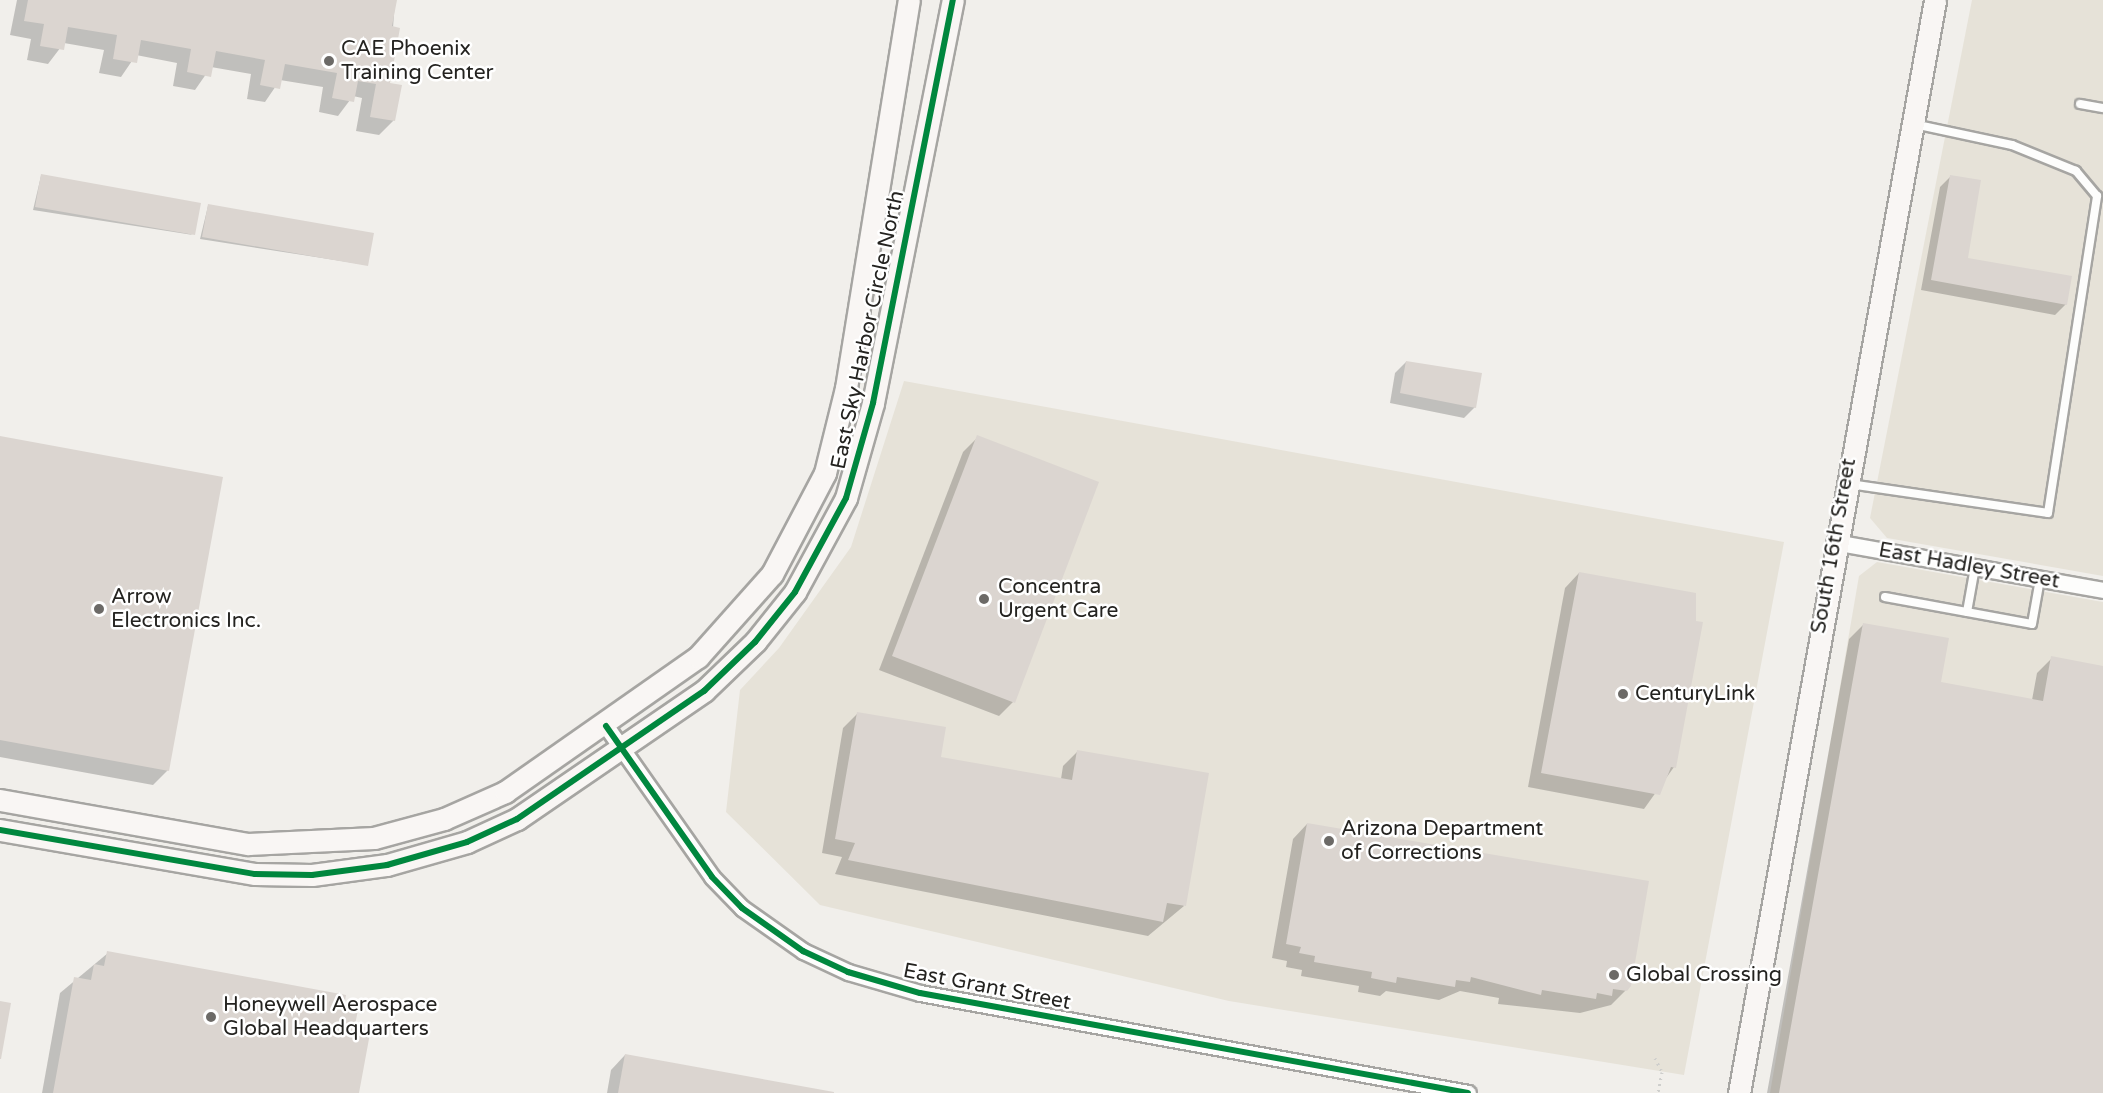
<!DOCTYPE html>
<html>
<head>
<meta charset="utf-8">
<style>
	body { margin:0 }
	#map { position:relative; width:2103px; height:1093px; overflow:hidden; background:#f1efeb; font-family:"Varela Round",sans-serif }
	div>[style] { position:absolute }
	.built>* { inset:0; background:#e6e2d8 }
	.shadow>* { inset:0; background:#0003 }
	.building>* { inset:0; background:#dbd5d0 }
	.path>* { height:3px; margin-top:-1.5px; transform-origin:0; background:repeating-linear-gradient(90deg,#cececc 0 1.5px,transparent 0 6px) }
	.roads { filter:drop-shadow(2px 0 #a6a5a2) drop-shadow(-2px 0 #a6a5a2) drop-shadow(0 2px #a6a5a2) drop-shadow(0 -2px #a6a5a2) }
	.lane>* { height:8px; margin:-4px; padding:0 4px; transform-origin:4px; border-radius:4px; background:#fdfdfc }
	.street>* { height:15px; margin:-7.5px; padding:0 7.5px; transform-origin:7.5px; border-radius:7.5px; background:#fdfdfc }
	.secondary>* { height:21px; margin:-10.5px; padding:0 10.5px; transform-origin:10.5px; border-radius:10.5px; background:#f9f6f4 }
	.cycleway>* { height:6px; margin:-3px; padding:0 3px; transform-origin:3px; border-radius:3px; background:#00873e }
	.dots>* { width:16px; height:16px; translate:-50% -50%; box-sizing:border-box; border:3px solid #fff; border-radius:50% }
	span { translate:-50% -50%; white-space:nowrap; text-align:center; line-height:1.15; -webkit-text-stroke:5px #fff; paint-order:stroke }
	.poi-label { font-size:21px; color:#242320 }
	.left { translate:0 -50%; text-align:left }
	.street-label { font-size:21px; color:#242320 }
</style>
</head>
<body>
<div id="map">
	<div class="built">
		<div style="clip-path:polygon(1972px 0,2103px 0,2103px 576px,1887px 538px,1870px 518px)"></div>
		<div style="clip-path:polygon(904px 381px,1784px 542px,1684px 1075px,1229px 1001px,820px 905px,726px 812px,740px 690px,779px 648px,851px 547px)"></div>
		<div style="clip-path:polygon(1877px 562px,2103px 602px,2103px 1093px,1770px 1093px,1859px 576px)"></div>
	</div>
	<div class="shadow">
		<div style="clip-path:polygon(17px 0,395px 0,389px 84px,394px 120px,379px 135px,356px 131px,362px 98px,353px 96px,338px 116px,319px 112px,323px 87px,280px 80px,265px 102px,247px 99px,251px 74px,211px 67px,195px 90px,173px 86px,177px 63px,136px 55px,121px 77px,99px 73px,104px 50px,64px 43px,48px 64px,27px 60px,31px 39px,10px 35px)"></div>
		<div style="clip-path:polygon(41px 176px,193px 235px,33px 210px)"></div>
		<div style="clip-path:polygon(1951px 176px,1966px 259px,2066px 304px,2055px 315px,1921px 290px,1940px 187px)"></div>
		<div style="clip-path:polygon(208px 206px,367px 265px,200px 239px)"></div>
		<div style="clip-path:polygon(1406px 362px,1475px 407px,1464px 418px,1390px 403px,1395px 373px)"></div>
		<div style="clip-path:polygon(978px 437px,1013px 702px,999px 716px,879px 670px,963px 452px)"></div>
		<div style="clip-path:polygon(0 438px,168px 770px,153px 785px,0 757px)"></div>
		<div style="clip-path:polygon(1579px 573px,1695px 622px,1674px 767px,1644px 809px,1528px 787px,1565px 588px)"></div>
		<div style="clip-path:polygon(1864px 624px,1939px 683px,2032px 700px,2037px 673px,2052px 658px,2103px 667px,2103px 1093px,1767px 1093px,1849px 639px)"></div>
		<div style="clip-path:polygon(857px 714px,939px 758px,1061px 779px,1063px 766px,1077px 752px,1184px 906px,1148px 936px,835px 874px,842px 857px,822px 853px,843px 728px)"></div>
		<div style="clip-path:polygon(1307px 824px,1626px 990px,1611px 1005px,1580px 1013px,1498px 1004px,1499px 998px,1460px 991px,1439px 1000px,1386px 991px,1380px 996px,1358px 992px,1359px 986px,1301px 976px,1302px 970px,1286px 967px,1287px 961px,1272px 958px,1293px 839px)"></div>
		<div style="clip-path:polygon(108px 953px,342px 1008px,353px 1026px,357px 1093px,42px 1093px,60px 993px)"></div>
		<div style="clip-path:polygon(625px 1055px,832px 1093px,607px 1093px,611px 1070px)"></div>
	</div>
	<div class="building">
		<div style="clip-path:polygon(28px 0,397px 0,392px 26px,400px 28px,390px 83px,402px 85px,395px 121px,370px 117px,376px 84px,358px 81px,354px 102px,332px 98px,337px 73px,285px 64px,280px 89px,260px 85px,265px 60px,216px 51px,211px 77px,187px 72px,191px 49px,141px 40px,137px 63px,113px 59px,117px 35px,68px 27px,64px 50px,40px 46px,44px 24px,24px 21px)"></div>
		<div style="clip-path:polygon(41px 174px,201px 203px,195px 235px,35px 207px)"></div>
		<div style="clip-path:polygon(1950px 175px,1981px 180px,1968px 258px,2072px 276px,2067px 305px,1931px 280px)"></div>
		<div style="clip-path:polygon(208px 204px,374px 233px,368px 266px,202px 237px)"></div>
		<div style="clip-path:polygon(1406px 361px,1482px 373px,1476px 408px,1400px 393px)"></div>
		<div style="clip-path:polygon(977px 435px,1099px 482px,1015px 703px,892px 656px)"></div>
		<div style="clip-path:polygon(0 436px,223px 477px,169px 771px,0 740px)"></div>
		<div style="clip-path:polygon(1579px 572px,1696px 593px,1696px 621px,1703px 622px,1676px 768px,1671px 767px,1660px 795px,1541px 773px)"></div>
		<div style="clip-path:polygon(1863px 623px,1949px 638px,1941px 682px,2043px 701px,2051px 656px,2103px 666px,2103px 1093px,1779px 1093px)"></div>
		<div style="clip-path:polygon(857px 712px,946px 727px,941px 757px,1072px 780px,1077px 750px,1209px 773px,1186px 906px,1167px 903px,1163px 922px,848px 860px,855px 843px,835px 839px)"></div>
		<div style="clip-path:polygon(1307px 823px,1649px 881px,1631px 986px,1627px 991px,1613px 989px,1612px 996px,1597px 993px,1596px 999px,1542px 990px,1541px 995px,1471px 977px,1470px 982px,1456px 980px,1455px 987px,1397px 977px,1396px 983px,1371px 978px,1372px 972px,1314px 962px,1315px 956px,1299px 953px,1301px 947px,1286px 944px)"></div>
		<div style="clip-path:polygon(107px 951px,346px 995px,344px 1007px,358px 1010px,355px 1025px,371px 1028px,359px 1093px,53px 1093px,74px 977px,91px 980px,94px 964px,104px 966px)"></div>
		<div style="clip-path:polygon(0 1001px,11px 1003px,1px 1059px,0 1059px)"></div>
		<div style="clip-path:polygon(625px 1054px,834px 1092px,834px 1093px,618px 1093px)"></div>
	</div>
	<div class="path">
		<div style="left:1655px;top:1058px;width:16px;rotate:63deg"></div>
		<div style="left:1662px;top:1072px;width:21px;rotate:101deg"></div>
	</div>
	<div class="roads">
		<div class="lane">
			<div style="left:2080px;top:104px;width:23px;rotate:10deg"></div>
			<div style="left:1850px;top:484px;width:200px;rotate:8.3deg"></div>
			<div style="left:2048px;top:513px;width:321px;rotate:-81.2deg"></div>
			<div style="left:2097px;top:196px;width:33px;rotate:-130deg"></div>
			<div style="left:2076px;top:171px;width:69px;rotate:-157.9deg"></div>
			<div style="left:2012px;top:145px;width:100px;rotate:-167.9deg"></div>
			<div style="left:1885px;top:597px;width:149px;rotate:10.4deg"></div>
			<div style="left:2032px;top:624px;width:46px;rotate:-79.9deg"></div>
			<div style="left:1967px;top:612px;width:46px;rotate:-79.9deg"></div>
		</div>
		<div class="street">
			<div style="left:1834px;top:542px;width:273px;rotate:10.1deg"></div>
			<div style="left:606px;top:726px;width:184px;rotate:54.9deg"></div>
			<div style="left:712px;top:877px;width:43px;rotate:45.9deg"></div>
			<div style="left:742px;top:908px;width:75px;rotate:35.2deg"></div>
			<div style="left:803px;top:951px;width:50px;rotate:25deg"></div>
			<div style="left:848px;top:972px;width:75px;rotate:16.3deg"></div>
			<div style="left:920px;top:993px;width:557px;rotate:10.34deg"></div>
		</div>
		<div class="secondary">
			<div style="left:0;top:800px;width:252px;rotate:10.1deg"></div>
			<div style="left:248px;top:844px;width:126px;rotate:-2.7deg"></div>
			<div style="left:374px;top:838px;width:73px;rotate:-15.2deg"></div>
			<div style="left:444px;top:819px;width:67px;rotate:-23.9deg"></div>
			<div style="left:505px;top:792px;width:236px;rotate:-35deg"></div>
			<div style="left:698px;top:657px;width:111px;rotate:-48.3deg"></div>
			<div style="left:772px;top:574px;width:114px;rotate:-62.3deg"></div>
			<div style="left:825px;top:473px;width:88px;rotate:-76.1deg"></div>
			<div style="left:846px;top:388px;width:393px;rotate:-80.8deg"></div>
			<div style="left:0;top:830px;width:259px;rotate:9.8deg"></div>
			<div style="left:255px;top:874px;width:57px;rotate:1deg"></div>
			<div style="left:312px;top:875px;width:76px;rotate:-7.6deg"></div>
			<div style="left:387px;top:865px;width:83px;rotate:-16deg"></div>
			<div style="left:467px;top:842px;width:55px;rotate:-24.7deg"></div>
			<div style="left:517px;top:819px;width:227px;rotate:-34.4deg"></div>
			<div style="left:704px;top:691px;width:71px;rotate:-43.9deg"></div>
			<div style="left:755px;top:642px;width:64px;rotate:-51.3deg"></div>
			<div style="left:795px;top:592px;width:107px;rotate:-61.5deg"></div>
			<div style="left:846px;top:498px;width:99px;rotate:-74.1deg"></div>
			<div style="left:873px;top:403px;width:411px;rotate:-78.8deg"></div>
			<div style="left:1739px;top:1093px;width:1110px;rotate:-79.83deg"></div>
		</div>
	</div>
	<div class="cycleway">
		<div style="left:606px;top:726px;width:184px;rotate:54.9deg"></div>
		<div style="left:712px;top:877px;width:43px;rotate:45.9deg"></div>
		<div style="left:742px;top:908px;width:75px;rotate:35.2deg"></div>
		<div style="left:803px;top:951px;width:50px;rotate:25deg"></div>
		<div style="left:848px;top:972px;width:75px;rotate:16.3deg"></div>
		<div style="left:920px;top:993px;width:557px;rotate:10.34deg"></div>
		<div style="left:0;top:830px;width:259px;rotate:9.8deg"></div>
		<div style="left:255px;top:874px;width:57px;rotate:1deg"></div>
		<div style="left:312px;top:875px;width:76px;rotate:-7.6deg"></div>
		<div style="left:387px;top:865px;width:83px;rotate:-16deg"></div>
		<div style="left:467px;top:842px;width:55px;rotate:-24.7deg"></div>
		<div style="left:517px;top:819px;width:227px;rotate:-34.4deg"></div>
		<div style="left:704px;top:691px;width:71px;rotate:-43.9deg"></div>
		<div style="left:755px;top:642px;width:64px;rotate:-51.3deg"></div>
		<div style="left:795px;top:592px;width:107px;rotate:-61.5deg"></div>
		<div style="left:846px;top:498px;width:99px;rotate:-74.1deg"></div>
		<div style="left:873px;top:403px;width:411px;rotate:-78.8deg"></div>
	</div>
	<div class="dots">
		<div style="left:329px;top:61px;background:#6c6a67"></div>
		<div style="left:984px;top:599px;background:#6c6a67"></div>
		<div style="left:99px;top:609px;background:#6c6a67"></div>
		<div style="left:1623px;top:694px;background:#6c6a67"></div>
		<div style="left:1329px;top:841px;background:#6c6a67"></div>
		<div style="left:1614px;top:975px;background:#6c6a67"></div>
		<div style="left:211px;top:1017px;background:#6c6a67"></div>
	</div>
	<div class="poi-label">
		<span class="left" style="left:341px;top:61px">CAE Phoenix<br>Training Center</span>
		<span class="left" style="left:998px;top:599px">Concentra<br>Urgent Care</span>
		<span class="left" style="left:111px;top:609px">Arrow<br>Electronics Inc.</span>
		<span class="left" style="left:1635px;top:694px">CenturyLink</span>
		<span class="left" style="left:1341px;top:841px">Arizona Department<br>of Corrections</span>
		<span class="left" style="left:1626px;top:975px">Global Crossing</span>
		<span class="left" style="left:223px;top:1017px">Honeywell Aerospace<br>Global Headquarters</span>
	</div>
	<div class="street-label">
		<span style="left:868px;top:330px;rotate:-78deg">East Sky Harbor Circle North</span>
		<span style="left:1834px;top:546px;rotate:-80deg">South 16th Street</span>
		<span style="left:1969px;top:566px;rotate:10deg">East Hadley Street</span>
		<span style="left:987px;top:987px;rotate:11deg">East Grant Street</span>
	</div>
</div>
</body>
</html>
